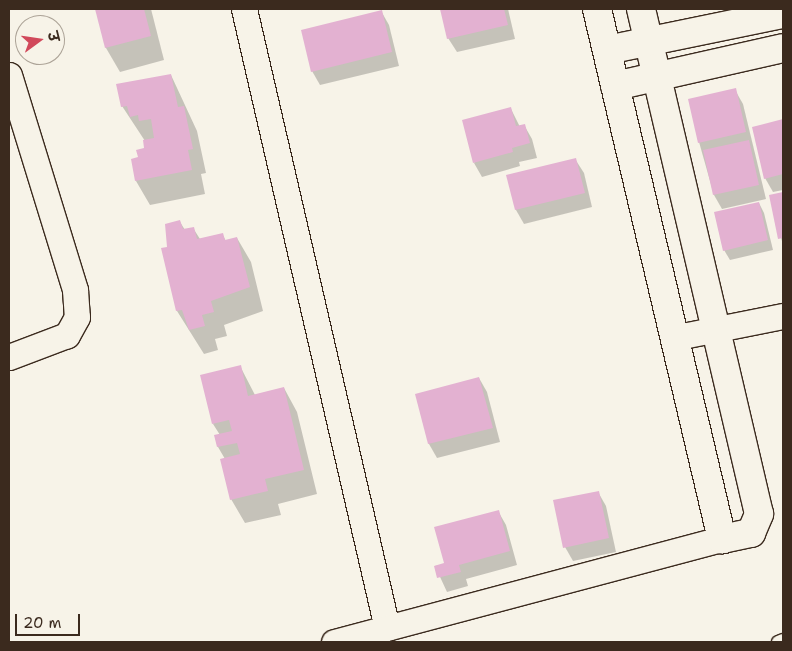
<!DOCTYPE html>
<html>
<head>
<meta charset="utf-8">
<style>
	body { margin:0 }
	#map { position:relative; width:792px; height:651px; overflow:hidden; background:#f7f3e8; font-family:"Shantell Sans","Playpen Sans Deva",sans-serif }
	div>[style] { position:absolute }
	.shadow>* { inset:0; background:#0003 }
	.building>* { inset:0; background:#e3b1d1 }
	.roads { filter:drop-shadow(1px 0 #3b2a1e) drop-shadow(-1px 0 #3b2a1e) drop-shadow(0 1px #3b2a1e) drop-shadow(0 -1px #3b2a1e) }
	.lane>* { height:12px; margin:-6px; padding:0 6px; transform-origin:6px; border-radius:6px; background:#f7f3e8 }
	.street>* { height:25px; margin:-12.5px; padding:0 12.5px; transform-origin:12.5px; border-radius:12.5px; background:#f7f3e8 }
	.secondary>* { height:28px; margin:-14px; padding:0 14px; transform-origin:14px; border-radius:14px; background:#f7f3e8 }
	span { translate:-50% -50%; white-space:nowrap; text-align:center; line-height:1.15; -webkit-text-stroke:4px #f7f3e8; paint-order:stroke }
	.frame { position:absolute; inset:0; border:10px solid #3b2a1e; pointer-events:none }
	.north { position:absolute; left:15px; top:15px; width:50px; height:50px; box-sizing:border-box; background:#f7f3e8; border:1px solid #aca397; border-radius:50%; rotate:76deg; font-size:14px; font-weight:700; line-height:20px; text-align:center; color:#3b2a1e }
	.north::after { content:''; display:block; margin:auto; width:18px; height:22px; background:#d1495b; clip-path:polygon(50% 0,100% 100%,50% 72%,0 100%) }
	.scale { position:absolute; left:15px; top:614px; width:65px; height:22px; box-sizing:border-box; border:2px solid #3b2a1e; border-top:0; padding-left:6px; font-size:15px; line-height:18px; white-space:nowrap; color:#3b2a1e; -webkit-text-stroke:4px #f7f3e8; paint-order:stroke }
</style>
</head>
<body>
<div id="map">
	<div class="shadow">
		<div style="clip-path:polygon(96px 9px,151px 9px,164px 60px,120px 72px,106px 48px)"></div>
		<div style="clip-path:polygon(442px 9px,508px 9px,515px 39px,457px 52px,448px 38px)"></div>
		<div style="clip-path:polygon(381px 11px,389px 25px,399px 66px,320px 85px,312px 71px)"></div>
		<div style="clip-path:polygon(171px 75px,197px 131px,206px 173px,201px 174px,205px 194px,150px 205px,136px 181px,132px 160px,139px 158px,146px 149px,145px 141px,122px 106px)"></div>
		<div style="clip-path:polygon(735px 90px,743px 104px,766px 199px,722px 209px,714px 195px,699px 142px)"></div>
		<div style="clip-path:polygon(511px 109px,520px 127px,524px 125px,532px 139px,537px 158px,519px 162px,520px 166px,482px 177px,474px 163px)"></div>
		<div style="clip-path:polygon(783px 121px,783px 190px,773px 192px,765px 178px,753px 128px)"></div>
		<div style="clip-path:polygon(575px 159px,584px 173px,592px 207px,524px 224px,516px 210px,507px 176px)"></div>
		<div style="clip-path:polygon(783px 193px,783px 245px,770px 196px)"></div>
		<div style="clip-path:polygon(759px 203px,764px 213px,773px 250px,730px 260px,724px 250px)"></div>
		<div style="clip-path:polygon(180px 222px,185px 230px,193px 228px,200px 239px,222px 234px,226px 241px,237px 238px,251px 262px,263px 311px,224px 325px,227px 336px,215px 339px,218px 350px,204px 354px,177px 311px,169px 248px)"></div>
		<div style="clip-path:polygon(240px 366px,255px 395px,284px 388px,297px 412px,317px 494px,278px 504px,281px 515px,245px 523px,231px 499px,225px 459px,218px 447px,216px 436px,220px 435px,213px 424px)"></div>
		<div style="clip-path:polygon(479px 378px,487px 392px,500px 442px,437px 458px,429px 444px,416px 395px)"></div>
		<div style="clip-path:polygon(598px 492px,606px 506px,616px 552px,573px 561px,565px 547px)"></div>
		<div style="clip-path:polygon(498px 511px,506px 525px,517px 565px,466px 579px,468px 586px,447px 592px,435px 566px,445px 564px)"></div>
	</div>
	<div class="building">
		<div style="clip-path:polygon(95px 9px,144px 9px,151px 36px,105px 48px)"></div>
		<div style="clip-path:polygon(440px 9px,504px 9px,508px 25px,447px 39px)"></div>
		<div style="clip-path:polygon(382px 10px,392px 52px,311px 72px,301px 30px)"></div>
		<div style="clip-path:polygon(171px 74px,178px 107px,184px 106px,193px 149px,188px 150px,192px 170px,135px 181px,131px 159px,138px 157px,136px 150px,144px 148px,143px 140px,154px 138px,151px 119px,139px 121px,138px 115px,130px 117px,127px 106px,121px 107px,116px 84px)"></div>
		<div style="clip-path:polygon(736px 88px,746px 132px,698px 143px,688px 99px)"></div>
		<div style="clip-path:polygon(511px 107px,516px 126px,525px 124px,530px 143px,512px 148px,513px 152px,473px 163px,462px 120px)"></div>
		<div style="clip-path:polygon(783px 119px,783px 174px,764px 179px,752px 127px)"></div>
		<div style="clip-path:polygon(749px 140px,759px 185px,713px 195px,703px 150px)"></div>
		<div style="clip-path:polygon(576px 158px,585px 193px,515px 210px,506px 175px)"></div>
		<div style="clip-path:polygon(783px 192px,783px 238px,778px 239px,769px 195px)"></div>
		<div style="clip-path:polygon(759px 202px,768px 240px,723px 251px,714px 212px)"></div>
		<div style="clip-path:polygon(180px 220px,183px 229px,194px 227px,197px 239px,223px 233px,225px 240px,237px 237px,250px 287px,211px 301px,214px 312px,202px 315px,205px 326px,189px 330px,182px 310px,176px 311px,161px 248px,167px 247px,165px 224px)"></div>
		<div style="clip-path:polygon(241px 365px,248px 396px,284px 387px,304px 470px,265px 479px,268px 491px,230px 500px,220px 459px,240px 454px,237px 443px,217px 447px,214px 435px,232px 431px,229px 420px,212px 424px,200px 375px)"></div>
		<div style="clip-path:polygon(479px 377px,493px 428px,428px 444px,415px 394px)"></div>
		<div style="clip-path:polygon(599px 491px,609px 538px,563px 548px,553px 500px)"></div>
		<div style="clip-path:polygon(499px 510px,510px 551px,459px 565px,461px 572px,437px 578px,434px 566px,444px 563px,434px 527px)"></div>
	</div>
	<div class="roads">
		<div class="lane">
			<div style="left:778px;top:642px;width:5px;rotate:-22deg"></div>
		</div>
		<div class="street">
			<div style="left:244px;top:9px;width:635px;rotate:76.99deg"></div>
			<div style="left:9px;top:75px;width:225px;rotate:72.9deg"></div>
			<div style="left:75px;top:290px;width:27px;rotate:86deg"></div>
			<div style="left:77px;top:317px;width:21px;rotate:119deg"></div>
			<div style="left:67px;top:335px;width:62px;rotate:159.2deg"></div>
			<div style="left:677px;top:337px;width:108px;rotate:-11.2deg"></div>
			<div style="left:334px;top:642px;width:401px;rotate:-14.9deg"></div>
		</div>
		<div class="secondary">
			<div style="left:597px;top:9px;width:545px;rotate:76.73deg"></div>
			<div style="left:722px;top:539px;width:30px;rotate:-12deg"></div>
			<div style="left:751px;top:533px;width:21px;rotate:-67deg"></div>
			<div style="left:759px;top:514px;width:519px;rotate:-103.15deg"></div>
			<div style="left:607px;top:50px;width:180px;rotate:-11.6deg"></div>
			<div style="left:615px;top:86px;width:172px;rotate:-12.7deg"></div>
		</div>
	</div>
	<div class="frame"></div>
	<div class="north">उ</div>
	<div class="scale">20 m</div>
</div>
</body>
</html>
